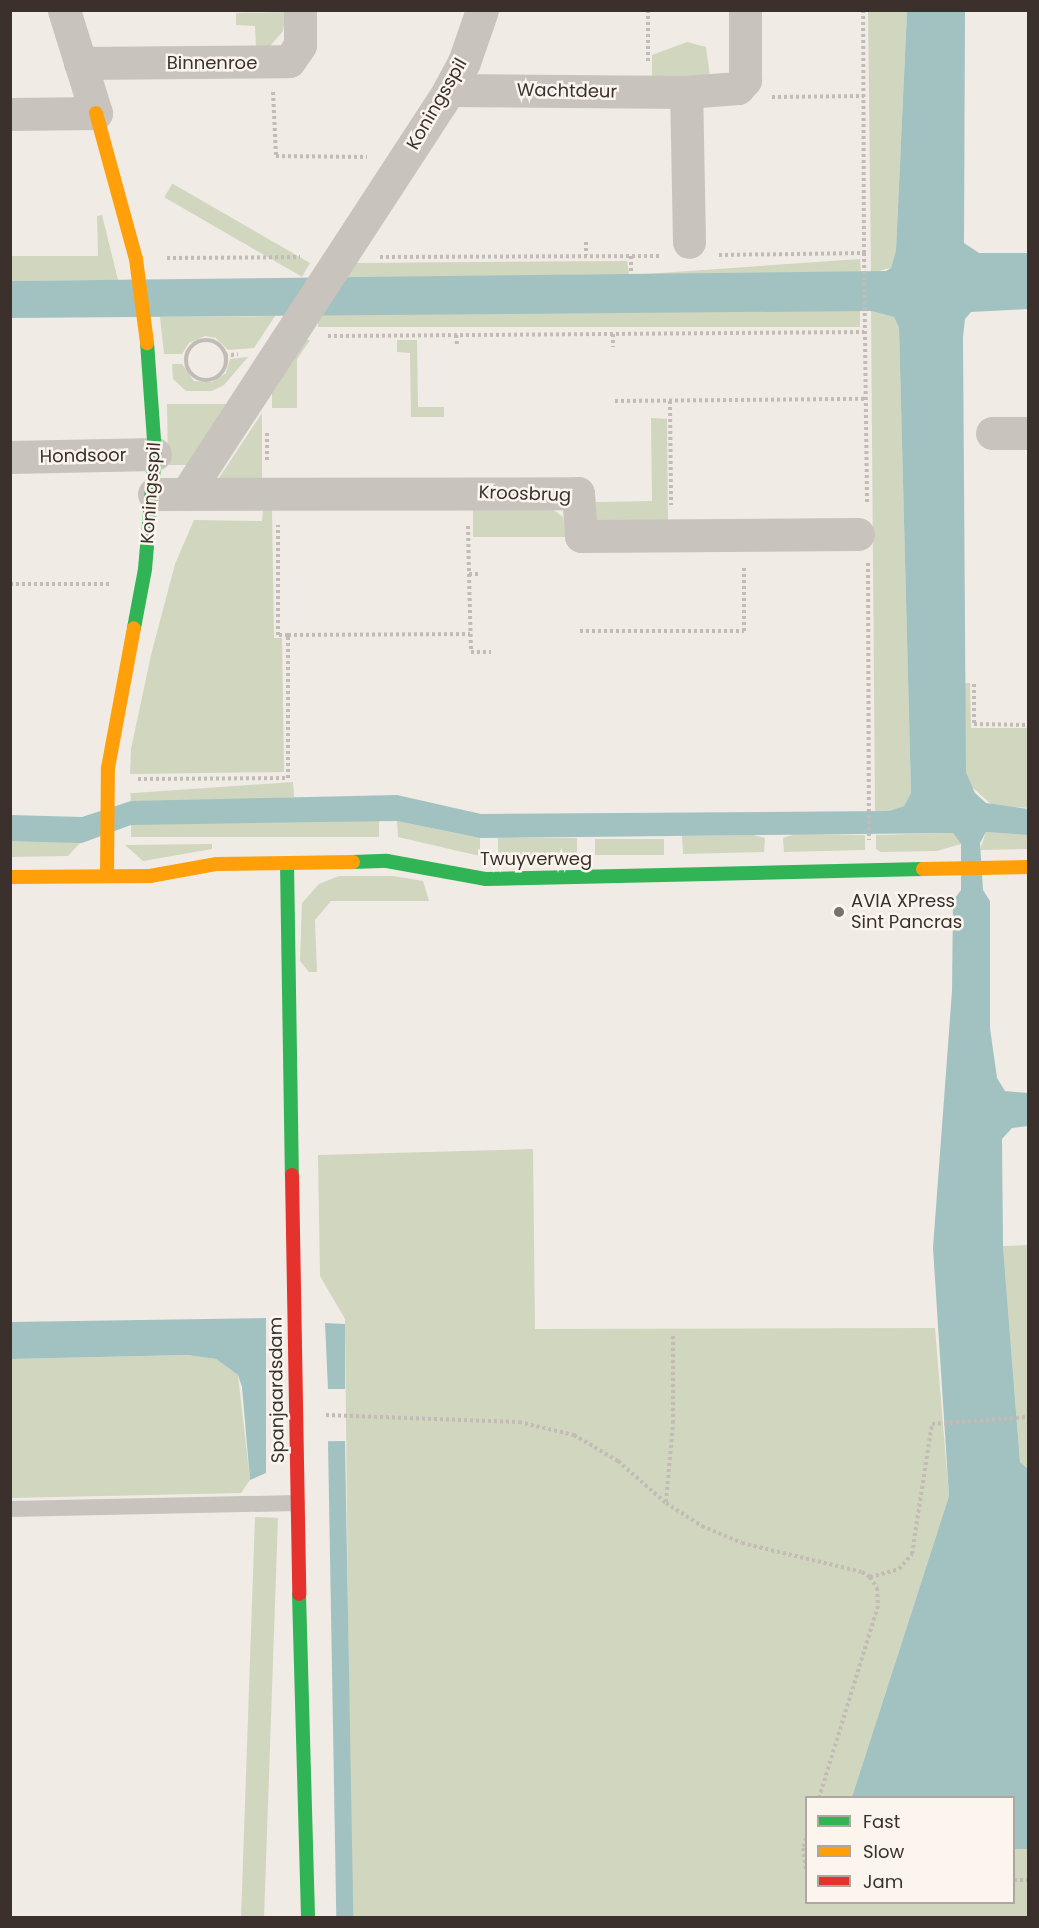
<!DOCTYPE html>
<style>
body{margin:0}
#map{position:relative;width:1039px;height:1928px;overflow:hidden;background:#f0ebe5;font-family:Poppins,sans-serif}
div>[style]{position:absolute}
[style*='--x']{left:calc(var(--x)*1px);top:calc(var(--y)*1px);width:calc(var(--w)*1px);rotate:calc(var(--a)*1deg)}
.green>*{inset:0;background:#d1d6bf;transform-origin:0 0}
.water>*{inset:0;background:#a1c2c1;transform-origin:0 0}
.path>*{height:4px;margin-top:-2px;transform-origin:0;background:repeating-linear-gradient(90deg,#c2bbb6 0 3px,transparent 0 6px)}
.path>.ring{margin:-2px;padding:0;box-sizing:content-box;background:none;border:4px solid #c2bbb6;border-radius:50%}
.lane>*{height:16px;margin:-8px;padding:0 8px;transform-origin:8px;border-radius:8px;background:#c9c3be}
.street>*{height:33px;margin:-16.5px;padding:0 16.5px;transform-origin:16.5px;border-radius:16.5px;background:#c9c3be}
.fast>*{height:14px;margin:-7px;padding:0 7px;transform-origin:7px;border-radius:7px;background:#30b455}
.slow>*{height:14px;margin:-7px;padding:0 7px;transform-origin:7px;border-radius:7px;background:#ff9f0a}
.jam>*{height:14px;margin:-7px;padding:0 7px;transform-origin:7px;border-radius:7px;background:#e5322d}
.dots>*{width:16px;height:16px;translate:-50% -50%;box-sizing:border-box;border:3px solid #fbf5ee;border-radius:50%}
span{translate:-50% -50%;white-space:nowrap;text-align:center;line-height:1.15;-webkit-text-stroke:5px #fbf5ee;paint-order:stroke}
.street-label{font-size:18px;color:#3b302b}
.poi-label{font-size:18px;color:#3b302b}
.left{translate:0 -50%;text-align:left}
.frame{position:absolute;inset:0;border:12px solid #3b302b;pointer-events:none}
.legend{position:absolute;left:805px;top:1796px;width:210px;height:108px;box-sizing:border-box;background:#fbf5ee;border:2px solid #aea6a0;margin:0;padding:8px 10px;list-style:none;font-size:18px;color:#3b302b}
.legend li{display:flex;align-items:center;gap:12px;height:30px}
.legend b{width:30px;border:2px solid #aea6a0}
</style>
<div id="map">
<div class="green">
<div style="clip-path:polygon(868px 11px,907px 11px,896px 250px,891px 268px,871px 273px)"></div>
<div style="clip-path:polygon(286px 12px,283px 31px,270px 46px,256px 47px,255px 26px,236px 25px,236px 13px)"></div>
<div style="clip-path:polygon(687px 42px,706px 47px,710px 76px,652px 76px,652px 55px)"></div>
<div style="clip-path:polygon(102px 215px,118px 280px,11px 281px,10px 256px,98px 256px,97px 216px)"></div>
<div style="left:860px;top:259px;width:14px;height:225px;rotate:86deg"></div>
<div style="clip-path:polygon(627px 261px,629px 274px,343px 278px,353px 263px)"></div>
<div style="left:310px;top:263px;width:16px;height:159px;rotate:120deg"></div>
<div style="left:860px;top:311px;width:16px;height:542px;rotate:90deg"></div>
<div style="clip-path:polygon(871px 311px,894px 317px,899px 328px,911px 793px,904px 806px,889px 811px,875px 811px)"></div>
<div style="clip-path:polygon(275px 316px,254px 348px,228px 350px,216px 338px,205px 336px,189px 343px,182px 354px,164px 354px,160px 317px)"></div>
<div style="clip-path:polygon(301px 340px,310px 340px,297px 359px,297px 408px,272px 408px,272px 384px)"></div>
<div style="clip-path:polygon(397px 340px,417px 340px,418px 407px,444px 407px,444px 417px,411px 417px,410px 353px,397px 352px)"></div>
<div style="clip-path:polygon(248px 357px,224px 385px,212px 391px,186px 391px,173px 379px,172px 364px,182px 364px,194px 381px,212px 382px,226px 373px,230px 359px)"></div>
<div style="clip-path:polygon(167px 404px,231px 404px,190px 465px,168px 465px)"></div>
<div style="clip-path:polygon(262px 413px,262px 481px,217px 481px)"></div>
<div style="clip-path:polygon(651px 418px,667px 419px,668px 527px,595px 520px,591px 504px,596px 502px,652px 501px)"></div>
<div style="clip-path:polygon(473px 507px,551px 508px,563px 517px,566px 537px,473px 537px)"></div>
<div style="clip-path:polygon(263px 509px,272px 509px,274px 638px,282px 638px,284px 772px,130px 774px,131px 749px,151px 655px,175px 564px,194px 520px,262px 521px)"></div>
<div style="clip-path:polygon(964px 683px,970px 683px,971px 728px,1028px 728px,1028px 808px,992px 805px,972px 787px,966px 772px)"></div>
<div style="left:293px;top:782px;width:15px;height:163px;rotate:86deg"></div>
<div style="left:379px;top:821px;width:16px;height:248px;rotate:90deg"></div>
<div style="clip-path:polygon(397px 821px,480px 838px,480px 856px,398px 837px)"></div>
<div style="clip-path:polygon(986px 832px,1028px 835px,1028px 849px,980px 850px)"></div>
<div style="clip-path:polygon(953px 833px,961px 844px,937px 851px,881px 852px,876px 849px,876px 835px)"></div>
<div style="clip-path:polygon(795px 834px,865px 835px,865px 850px,784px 852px,783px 838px)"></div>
<div style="clip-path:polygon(753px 835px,765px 838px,764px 852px,683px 854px,682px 836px)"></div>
<div style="left:498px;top:838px;width:79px;height:19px"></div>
<div style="left:595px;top:839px;width:69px;height:16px"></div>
<div style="clip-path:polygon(10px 841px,65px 841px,81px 842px,68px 856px,11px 857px)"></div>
<div style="clip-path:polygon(212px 844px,212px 849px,143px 861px,125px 845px)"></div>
<div style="clip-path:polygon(339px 876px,393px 876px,423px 881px,429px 901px,331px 901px,315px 920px,317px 972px,309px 972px,300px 961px,302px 903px,319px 884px)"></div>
<div style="clip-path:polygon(533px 1149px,535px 1329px,935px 1328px,949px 1496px,852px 1797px,806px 1798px,806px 1902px,1014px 1902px,1014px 1849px,1028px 1849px,1028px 1917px,351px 1917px,345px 1319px,320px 1276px,318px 1155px)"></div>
<div style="clip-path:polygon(1028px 1245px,1028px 1469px,1020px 1462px,1003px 1246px)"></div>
<div style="clip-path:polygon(187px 1355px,216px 1359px,238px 1375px,250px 1480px,241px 1493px,11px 1498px,10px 1359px)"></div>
<div style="left:255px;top:1517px;width:23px;height:400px;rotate:2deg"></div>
</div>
<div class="water">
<div style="clip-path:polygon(907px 11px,965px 11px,964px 243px,979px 253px,1028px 253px,1028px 309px,971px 312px,965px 319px,963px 337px,966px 772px,975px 793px,986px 803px,1028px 809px,1028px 835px,986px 832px,980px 843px,983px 890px,990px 901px,990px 1028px,997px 1078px,1005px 1091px,1028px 1093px,1028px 1126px,1012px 1128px,1002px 1139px,1003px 1246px,1020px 1462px,1028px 1469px,1028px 1849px,1014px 1849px,1014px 1798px,852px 1797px,949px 1496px,933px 1248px,952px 991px,953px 901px,961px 890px,961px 844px,953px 833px,480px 838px,397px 821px,318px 822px,131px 825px,82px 843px,11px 841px,10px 815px,82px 817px,131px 801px,397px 795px,481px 814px,889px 811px,904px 806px,911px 793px,899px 328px,894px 317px,871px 311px,11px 318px,11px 281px,886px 271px,891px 268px,896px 250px)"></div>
<div style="clip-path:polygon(266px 1318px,266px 1473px,250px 1480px,242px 1387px,238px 1375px,216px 1359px,187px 1355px,11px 1359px,11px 1322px)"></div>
<div style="clip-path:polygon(325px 1323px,345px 1324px,345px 1389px,328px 1389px)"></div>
<div style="left:345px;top:1441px;width:476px;height:17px;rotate:89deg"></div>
</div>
<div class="path">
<div style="--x:648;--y:10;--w:51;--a:90"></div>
<div style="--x:273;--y:92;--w:64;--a:87.3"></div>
<div style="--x:276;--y:156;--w:91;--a:0.6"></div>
<div style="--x:772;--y:97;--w:92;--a:-0.6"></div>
<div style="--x:586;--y:242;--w:13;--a:90"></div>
<div style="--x:864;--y:253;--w:251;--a:89.3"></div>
<div style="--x:719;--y:255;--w:145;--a:-0.8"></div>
<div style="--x:864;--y:253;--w:243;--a:-90.2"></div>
<div style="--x:631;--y:256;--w:17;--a:90"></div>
<div style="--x:380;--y:257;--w:280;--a:-0.2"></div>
<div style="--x:167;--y:258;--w:133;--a:-0.4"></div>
<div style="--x:613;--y:334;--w:13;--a:90"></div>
<div style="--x:456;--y:335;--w:9;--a:84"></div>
<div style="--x:328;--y:336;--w:536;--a:-0.43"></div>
<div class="ring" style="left:186px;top:340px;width:36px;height:36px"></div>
<div style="--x:225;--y:356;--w:13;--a:-9"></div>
<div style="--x:615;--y:401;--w:251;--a:-0.5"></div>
<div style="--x:670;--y:401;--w:104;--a:89.4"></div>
<div style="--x:267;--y:433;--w:28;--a:90"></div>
<div style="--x:468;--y:526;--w:48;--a:88.8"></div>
<div style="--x:469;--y:574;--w:11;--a:0"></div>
<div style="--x:868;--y:563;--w:277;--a:89.8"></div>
<div style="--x:469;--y:574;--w:78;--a:88.5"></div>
<div style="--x:471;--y:652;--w:20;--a:0"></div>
<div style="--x:10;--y:584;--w:101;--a:0"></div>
<div style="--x:580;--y:631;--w:164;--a:0"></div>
<div style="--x:744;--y:631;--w:63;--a:-90"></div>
<div style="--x:288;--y:635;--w:182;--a:-0.3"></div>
<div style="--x:974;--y:684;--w:40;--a:90"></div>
<div style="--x:974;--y:724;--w:54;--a:1.1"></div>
<div style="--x:138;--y:779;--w:150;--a:-0.4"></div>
<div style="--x:288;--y:778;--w:143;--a:-90"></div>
<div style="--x:288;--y:635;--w:10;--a:180"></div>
<div style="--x:278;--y:635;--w:110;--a:-90"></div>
<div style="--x:326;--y:1415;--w:193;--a:2.1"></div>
<div style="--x:519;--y:1422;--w:57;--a:13.3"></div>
<div style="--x:574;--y:1435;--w:51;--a:30.6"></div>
<div style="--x:618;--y:1461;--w:64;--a:41.2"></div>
<div style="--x:666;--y:1503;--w:43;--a:32.6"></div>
<div style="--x:702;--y:1526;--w:43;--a:23"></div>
<div style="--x:742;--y:1543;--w:123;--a:13.6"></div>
<div style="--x:862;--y:1572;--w:9;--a:32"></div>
<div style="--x:870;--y:1577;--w:13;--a:58"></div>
<div style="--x:877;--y:1588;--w:18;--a:87"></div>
<div style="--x:878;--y:1606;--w:201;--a:107.1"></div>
<div style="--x:666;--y:1502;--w:79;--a:-84.9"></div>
<div style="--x:673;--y:1423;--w:87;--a:-90"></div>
<div style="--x:870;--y:1577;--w:30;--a:-15"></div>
<div style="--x:899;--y:1569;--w:20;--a:-49"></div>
<div style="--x:912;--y:1554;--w:132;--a:-81.3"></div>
<div style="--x:932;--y:1424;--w:96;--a:-4.2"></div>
<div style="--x:806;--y:1838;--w:10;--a:107"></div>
<div style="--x:803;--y:1848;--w:22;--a:82"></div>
<div style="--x:1014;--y:1880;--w:14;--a:0"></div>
</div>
<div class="lane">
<div style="--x:10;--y:1509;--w:287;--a:-1.2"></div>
</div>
<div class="street">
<div style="--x:80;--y:63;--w:209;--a:-0.5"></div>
<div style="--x:289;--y:61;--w:19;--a:-55"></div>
<div style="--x:300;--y:45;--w:35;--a:-90"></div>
<div style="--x:449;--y:90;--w:237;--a:0.5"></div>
<div style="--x:10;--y:114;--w:86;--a:-0.7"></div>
<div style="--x:96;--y:113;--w:108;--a:-107.3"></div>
<div style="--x:689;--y:242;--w:150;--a:-91.1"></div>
<div style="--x:686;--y:92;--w:52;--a:-4.4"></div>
<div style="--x:738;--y:88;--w:11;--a:-49"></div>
<div style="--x:745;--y:80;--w:70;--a:-90"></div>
<div style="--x:992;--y:433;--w:36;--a:0"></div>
<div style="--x:10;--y:457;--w:145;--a:-1.2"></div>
<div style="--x:154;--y:494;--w:424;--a:-0.1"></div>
<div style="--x:578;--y:493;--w:43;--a:86"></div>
<div style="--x:581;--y:536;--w:277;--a:-0.4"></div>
<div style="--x:186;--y:494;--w:482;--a:-56.9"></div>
<div style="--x:449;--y:90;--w:32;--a:-62"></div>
<div style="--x:464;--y:62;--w:55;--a:-70.9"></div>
</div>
<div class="fast">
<div style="--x:134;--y:628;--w:60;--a:-79.4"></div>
<div style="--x:145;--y:569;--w:115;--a:-85"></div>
<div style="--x:155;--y:454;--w:111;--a:-94.1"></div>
<div style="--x:353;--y:862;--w:34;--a:-2"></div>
<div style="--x:387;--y:861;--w:101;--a:10.3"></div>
<div style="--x:486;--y:879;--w:437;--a:-1.3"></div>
<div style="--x:287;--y:863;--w:312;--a:89.1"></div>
<div style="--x:299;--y:1594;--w:324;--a:88.4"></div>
</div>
<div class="slow">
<div style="--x:96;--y:113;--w:151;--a:74.7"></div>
<div style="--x:136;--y:259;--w:85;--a:82.5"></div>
<div style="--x:923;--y:869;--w:105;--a:-1.1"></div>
<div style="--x:107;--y:876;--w:108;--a:-89.5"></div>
<div style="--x:108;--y:768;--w:142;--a:-79.5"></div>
<div style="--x:10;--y:877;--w:140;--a:-0.4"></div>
<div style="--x:150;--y:876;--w:68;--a:-10.2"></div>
<div style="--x:217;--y:864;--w:136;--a:-0.8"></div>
</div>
<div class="jam">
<div style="--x:292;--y:1175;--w:419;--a:89"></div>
</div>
<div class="dots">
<div style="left:839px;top:912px;background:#7a716c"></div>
</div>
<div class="street-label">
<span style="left:212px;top:63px">Binnenroe</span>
<span style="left:567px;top:91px;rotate:1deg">Wachtdeur</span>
<span style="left:437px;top:104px;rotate:-60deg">Koningsspil</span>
<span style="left:83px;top:456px;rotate:-1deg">Hondsoor</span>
<span style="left:151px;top:493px;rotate:-86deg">Koningsspil</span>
<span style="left:525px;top:494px;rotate:2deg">Kroosbrug</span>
<span style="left:536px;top:859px">Twuyverweg</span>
<span style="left:277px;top:1390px;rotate:-91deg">Spanjaardsdam</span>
</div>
<div class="poi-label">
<span class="left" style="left:851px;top:912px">AVIA XPress<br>Sint Pancras</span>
</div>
<div class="frame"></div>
<ul class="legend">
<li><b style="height:8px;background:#30b455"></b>Fast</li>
<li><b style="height:8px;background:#ff9f0a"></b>Slow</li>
<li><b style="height:8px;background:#e5322d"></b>Jam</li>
</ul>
</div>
